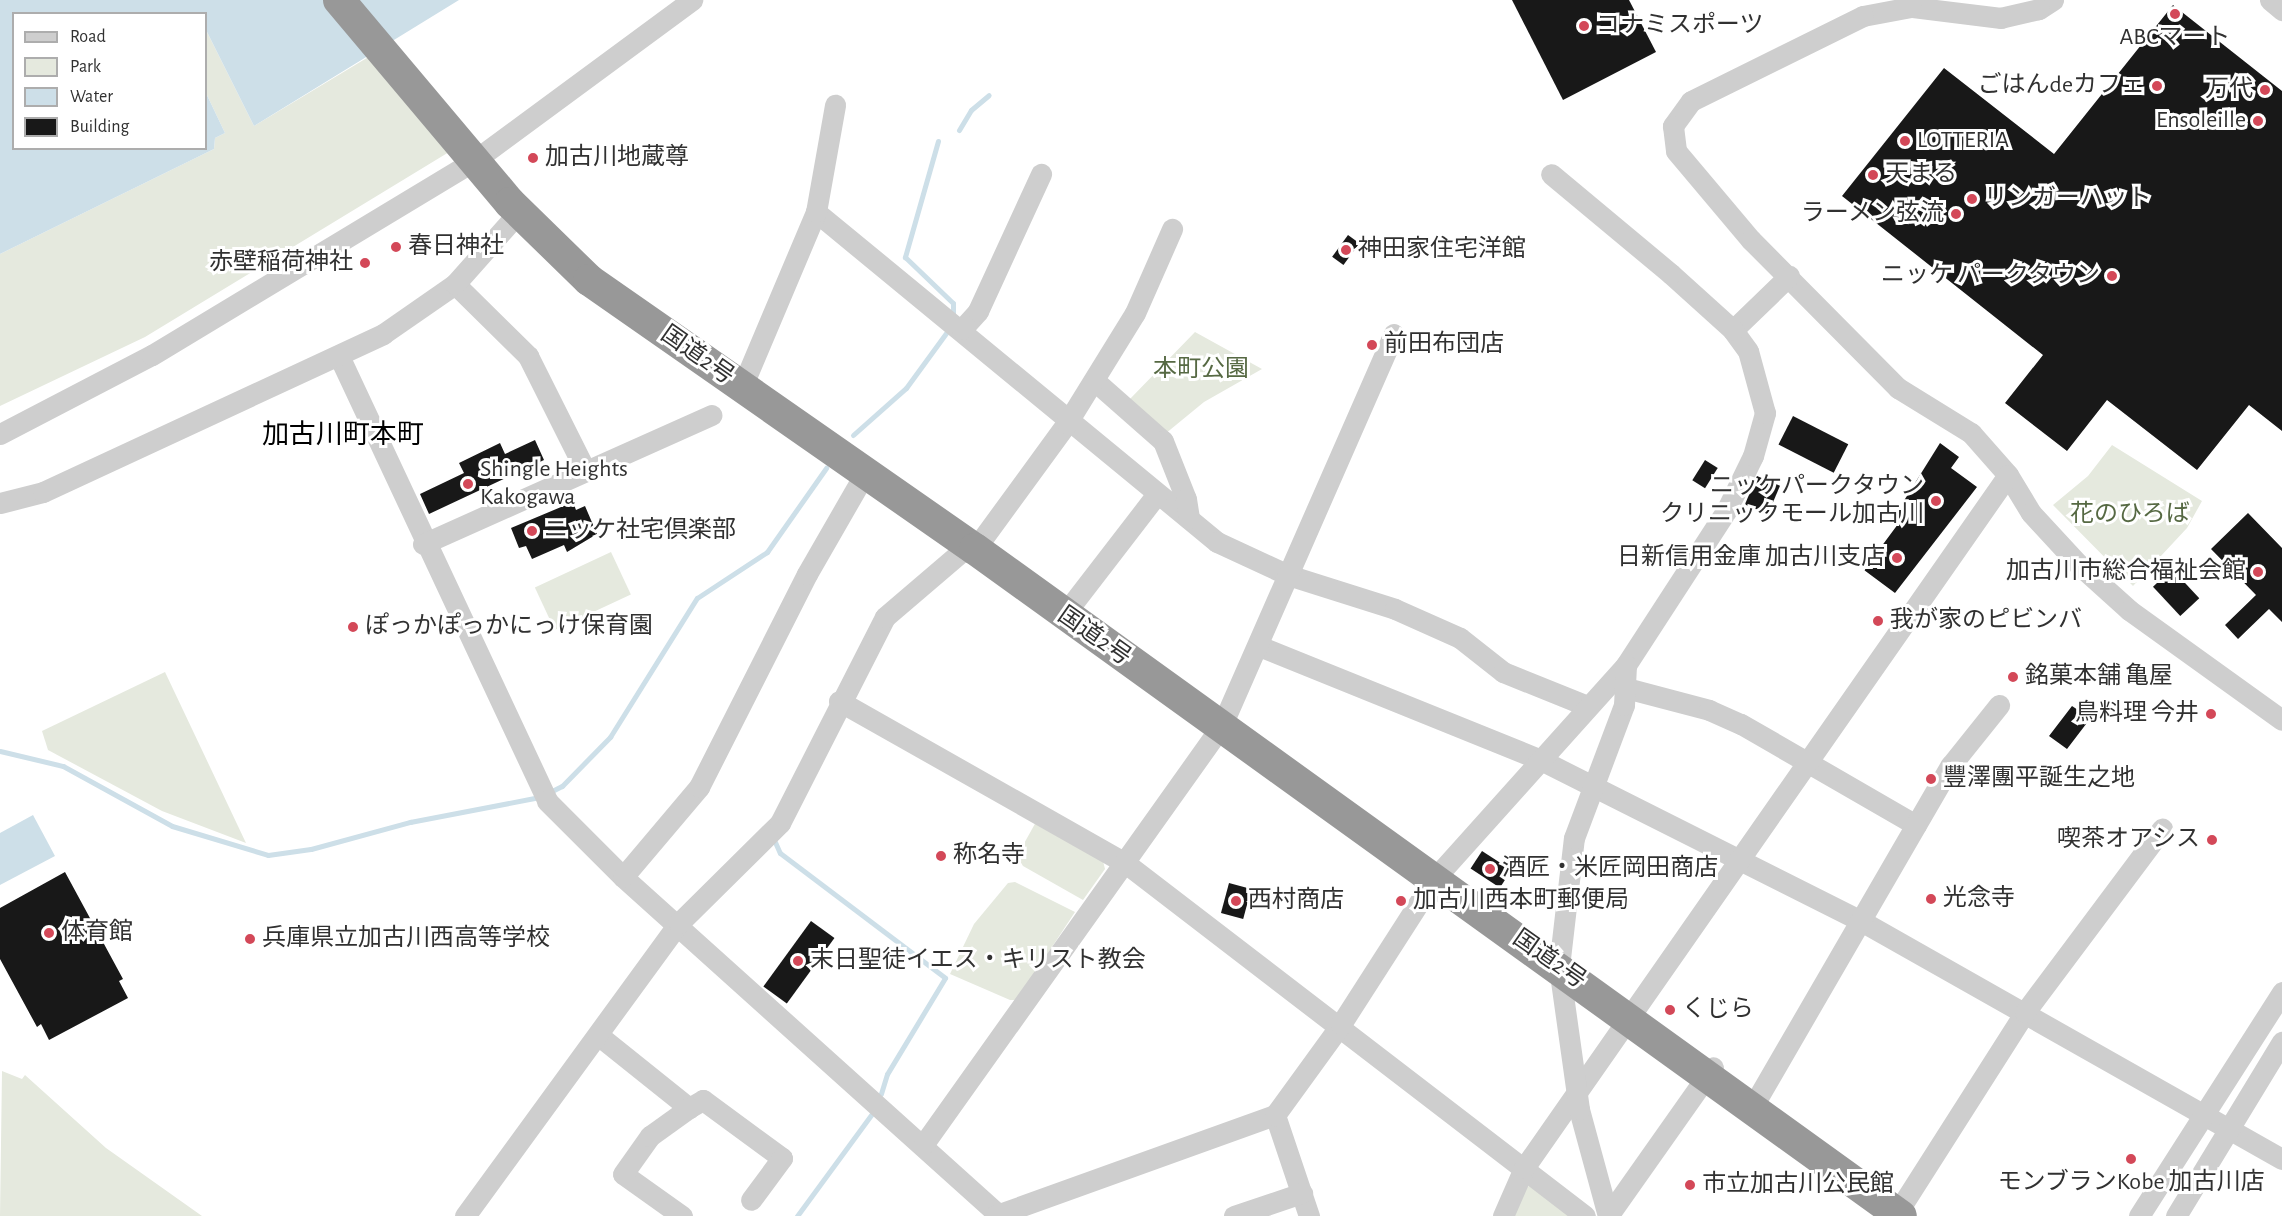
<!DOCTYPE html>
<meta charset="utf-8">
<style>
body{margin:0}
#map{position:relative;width:2282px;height:1216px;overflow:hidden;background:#fff;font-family:"Alegreya Sans","Noto Sans JP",sans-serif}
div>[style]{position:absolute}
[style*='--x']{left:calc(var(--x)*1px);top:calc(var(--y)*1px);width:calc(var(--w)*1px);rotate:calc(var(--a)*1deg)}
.green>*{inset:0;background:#e5e9de;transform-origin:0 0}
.water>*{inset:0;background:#cddfe8}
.stream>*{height:5px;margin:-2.5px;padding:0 2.5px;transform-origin:2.5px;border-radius:2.5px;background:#cddfe8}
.building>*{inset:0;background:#181818;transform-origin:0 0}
.minor>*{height:21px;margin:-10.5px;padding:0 10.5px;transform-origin:10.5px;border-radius:10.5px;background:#cecece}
.highway>*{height:32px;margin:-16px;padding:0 16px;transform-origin:16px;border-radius:16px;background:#989898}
.dots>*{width:16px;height:16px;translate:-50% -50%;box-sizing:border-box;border:3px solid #fff;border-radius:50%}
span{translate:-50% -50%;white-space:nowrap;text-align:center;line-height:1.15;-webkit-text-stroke:6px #fff;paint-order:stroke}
.poi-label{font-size:24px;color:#313131}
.left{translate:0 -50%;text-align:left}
.right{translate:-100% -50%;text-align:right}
.street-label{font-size:24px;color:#313131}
.park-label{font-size:24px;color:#566943}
.quarter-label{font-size:27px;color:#000}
.legend{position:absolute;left:12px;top:12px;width:195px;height:138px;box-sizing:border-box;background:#fff;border:2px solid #adadad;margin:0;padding:8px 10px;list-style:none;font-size:18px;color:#313131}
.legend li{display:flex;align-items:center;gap:12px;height:30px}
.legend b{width:30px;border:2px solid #adadad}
</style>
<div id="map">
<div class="green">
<div style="clip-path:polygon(206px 30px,254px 126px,375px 53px,454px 149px,145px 337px,0 406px,0 254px,214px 149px,215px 138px,225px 133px,206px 93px)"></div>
<div style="clip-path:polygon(1195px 332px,1262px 369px,1204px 402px,1165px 434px,1129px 400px)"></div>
<div style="clip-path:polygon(2112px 445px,2202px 501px,2187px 528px,2133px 586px,2053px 505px,2088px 476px)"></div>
<div style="left:611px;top:552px;width:47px;height:84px;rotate:65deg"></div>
<div style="clip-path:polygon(165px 672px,246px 843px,162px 811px,48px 750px,42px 731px)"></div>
<div style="clip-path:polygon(1036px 822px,1103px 861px,1105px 869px,1083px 900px,1023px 866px,1017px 856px)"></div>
<div style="clip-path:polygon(1015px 882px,1075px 912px,1017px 1000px,1010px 1000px,950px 974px,974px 924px,1008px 883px)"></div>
<div style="clip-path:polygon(2px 1071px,22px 1079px,25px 1075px,106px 1148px,202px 1216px,0 1216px)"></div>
<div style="clip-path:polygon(1533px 1185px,1572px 1216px,1508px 1216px,1519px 1189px)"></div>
</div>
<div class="water">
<div style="clip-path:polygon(0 0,459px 0,254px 126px,206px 30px,206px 14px,14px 14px,14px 148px,206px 148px,206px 93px,225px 133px,215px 138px,214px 149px,0 254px)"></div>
<div style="clip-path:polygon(33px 815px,55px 856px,0 885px,0 833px)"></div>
</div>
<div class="stream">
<div style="--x:959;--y:130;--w:23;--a:-59"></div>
<div style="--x:971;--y:110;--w:23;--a:-40"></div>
<div style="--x:938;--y:141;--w:121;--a:105.9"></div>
<div style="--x:905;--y:257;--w:66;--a:43.8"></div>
<div style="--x:953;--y:303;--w:14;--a:90"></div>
<div style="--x:853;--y:435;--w:71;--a:-41.6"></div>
<div style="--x:906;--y:388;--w:73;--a:-53.9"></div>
<div style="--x:0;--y:751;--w:65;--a:13.4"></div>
<div style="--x:63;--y:766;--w:124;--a:28.8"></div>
<div style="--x:172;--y:826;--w:100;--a:16.8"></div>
<div style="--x:268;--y:855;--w:43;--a:-7.9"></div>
<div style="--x:311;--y:849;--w:103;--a:-15.3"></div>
<div style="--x:410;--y:822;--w:132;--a:-10.9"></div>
<div style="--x:548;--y:793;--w:16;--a:-27"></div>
<div style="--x:562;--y:786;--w:69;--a:-45.6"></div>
<div style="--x:610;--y:737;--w:164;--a:-58"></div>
<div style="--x:697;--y:598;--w:84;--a:-33.3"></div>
<div style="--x:767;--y:552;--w:103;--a:-54.9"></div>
<div style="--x:775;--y:842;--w:12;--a:66"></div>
<div style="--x:780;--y:853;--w:207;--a:37.1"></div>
<div style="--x:945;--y:978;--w:112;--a:121.1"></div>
<div style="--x:887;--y:1074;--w:21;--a:107"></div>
<div style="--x:797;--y:1216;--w:129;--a:-53.8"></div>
</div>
<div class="building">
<div style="clip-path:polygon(1512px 0,1629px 0,1656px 52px,1563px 100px)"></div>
<div style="clip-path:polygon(2173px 5px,2282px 91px,2282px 431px,2249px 405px,2197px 470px,2107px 400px,2067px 451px,2005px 403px,2043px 355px,1842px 196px,1944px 68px,2054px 154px)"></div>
<div style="left:1348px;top:235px;width:14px;height:27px;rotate:36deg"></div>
<div style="left:1793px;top:416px;width:62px;height:32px;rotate:27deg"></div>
<div style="clip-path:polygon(535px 440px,544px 460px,429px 514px,420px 494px,464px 473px,459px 463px,500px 443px,505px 454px)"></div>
<div style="clip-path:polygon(1940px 443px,1959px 457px,1951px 468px,1977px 487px,1895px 593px,1864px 570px,1901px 520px,1895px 515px)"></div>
<div style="left:1705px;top:460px;width:15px;height:24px;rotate:32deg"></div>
<div style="left:1757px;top:476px;width:25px;height:31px;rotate:23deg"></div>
<div style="clip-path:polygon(573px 502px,576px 510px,585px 506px,597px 534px,567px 552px,564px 545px,532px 559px,526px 546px,519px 548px,511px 528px)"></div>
<div style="clip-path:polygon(2248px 513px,2282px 548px,2282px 622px,2269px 609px,2238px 639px,2225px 625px,2256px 595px,2211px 549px)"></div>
<div style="left:2172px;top:569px;width:40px;height:26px;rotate:47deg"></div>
<div style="clip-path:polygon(2084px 702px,2096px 711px,2067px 749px,2049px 736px,2072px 706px,2078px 710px)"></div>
<div style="left:1482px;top:851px;width:35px;height:21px;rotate:33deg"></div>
<div style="clip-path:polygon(65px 872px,123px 979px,119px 981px,128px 998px,49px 1040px,41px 1024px,37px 1027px,0 959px,0 908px)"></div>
<div style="left:1229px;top:883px;width:23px;height:31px;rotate:15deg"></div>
<div style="left:811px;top:921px;width:29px;height:81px;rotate:36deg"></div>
</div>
<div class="minor">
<div style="--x:2053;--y:0;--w:17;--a:147"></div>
<div style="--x:2039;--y:9;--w:39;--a:167"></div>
<div style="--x:2001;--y:18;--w:91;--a:-173"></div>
<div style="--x:1911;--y:7;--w:49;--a:169.4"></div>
<div style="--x:1863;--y:16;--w:192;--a:153.7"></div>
<div style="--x:1691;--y:101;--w:31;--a:126"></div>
<div style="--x:1673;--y:126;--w:25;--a:83"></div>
<div style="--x:1676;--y:151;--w:116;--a:49.9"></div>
<div style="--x:1751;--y:240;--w:209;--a:45.2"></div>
<div style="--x:1898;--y:388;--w:86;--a:31.7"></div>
<div style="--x:1971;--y:433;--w:56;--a:48.6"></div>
<div style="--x:2008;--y:475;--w:44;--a:58.8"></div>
<div style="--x:2031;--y:513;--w:69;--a:47.3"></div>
<div style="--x:2078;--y:564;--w:69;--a:42"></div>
<div style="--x:2129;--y:610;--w:188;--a:35.7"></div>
<div style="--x:2270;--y:0;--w:16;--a:40"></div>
<div style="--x:816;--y:212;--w:519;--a:39.45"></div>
<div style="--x:1217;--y:542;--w:78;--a:24.9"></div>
<div style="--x:1288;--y:575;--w:112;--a:17.6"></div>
<div style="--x:1395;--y:609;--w:71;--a:24"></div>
<div style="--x:1460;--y:638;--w:55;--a:38.3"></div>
<div style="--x:1503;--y:672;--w:91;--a:22"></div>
<div style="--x:455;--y:284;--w:103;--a:44.6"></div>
<div style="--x:528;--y:356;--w:127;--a:63.4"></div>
<div style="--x:962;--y:329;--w:24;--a:-48"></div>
<div style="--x:978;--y:311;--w:151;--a:-65.3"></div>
<div style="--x:1733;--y:330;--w:78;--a:-44"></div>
<div style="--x:339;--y:356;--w:491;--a:64.9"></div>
<div style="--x:547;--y:801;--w:107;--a:45"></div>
<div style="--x:623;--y:877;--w:507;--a:41.96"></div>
<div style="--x:1096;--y:382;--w:89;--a:41.4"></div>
<div style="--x:1163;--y:441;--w:62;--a:68.4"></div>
<div style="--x:1186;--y:499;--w:20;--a:81"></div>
<div style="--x:742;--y:387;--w:190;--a:-67.1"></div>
<div style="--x:816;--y:212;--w:109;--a:-79.9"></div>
<div style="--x:0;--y:434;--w:171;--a:-27.5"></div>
<div style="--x:152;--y:355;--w:377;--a:-31.1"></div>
<div style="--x:475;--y:160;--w:270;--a:-36.4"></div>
<div style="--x:0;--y:503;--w:44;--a:-14.3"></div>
<div style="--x:43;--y:492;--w:375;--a:-24.9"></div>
<div style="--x:383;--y:334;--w:88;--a:-34.8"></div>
<div style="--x:455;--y:284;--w:96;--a:-48.4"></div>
<div style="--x:423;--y:544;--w:316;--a:-24.1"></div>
<div style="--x:1063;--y:616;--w:154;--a:-52.4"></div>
<div style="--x:1259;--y:646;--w:306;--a:22"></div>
<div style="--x:1543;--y:761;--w:358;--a:26.7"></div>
<div style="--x:1863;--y:922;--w:481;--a:29.5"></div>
<div style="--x:1626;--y:688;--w:86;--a:14.8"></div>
<div style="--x:1709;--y:710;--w:35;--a:24"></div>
<div style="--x:1741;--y:724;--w:202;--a:30"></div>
<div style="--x:839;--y:701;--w:327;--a:29.5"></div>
<div style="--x:1124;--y:862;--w:581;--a:37.52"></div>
<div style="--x:623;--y:877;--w:118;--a:-49.8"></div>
<div style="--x:699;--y:787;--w:239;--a:-63.1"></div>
<div style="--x:807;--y:574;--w:116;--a:-60.1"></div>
<div style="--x:598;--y:1035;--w:117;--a:38.7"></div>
<div style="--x:689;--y:1108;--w:16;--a:-30"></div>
<div style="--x:703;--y:1100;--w:98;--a:36.3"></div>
<div style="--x:782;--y:1158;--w:52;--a:126.4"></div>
<div style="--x:1753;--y:1106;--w:394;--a:-59.9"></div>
<div style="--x:1951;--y:765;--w:77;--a:-51.3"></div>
<div style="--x:1275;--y:1115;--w:107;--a:71.4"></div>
<div style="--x:923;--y:1145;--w:516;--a:-54.55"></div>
<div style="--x:1222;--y:725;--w:427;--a:-66.3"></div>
<div style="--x:1897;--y:1213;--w:238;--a:-57.5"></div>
<div style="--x:2025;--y:1012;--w:229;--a:-53.2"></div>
<div style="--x:465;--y:1216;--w:363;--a:-53.9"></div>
<div style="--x:679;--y:923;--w:142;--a:-44.7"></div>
<div style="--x:780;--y:823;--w:231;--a:-63"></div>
<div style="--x:885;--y:617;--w:100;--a:-40.5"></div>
<div style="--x:961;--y:552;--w:14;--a:-12"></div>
<div style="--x:975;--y:549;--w:156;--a:-53.9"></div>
<div style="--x:1067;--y:423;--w:129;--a:-58.3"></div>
<div style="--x:1135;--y:313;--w:92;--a:-66.2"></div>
<div style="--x:682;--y:1216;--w:72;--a:-144.6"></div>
<div style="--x:623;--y:1174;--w:47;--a:-54.6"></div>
<div style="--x:650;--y:1136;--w:48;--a:-35.7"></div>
<div style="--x:994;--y:1216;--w:299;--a:-19.8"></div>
<div style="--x:1275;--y:1115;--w:112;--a:-54"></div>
<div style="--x:1341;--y:1024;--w:172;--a:-57.3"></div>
<div style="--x:1434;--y:879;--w:288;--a:-48.1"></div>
<div style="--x:1626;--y:665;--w:184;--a:-57"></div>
<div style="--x:1726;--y:511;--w:61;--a:-63.9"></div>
<div style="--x:1753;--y:456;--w:45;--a:-74.4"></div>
<div style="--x:1765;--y:413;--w:64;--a:-105.3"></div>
<div style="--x:1748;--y:351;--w:26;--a:-126"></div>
<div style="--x:1733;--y:330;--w:84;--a:-137.9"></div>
<div style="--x:1671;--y:274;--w:156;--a:-140.2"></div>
<div style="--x:1234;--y:1216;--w:72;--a:-18.7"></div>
<div style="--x:1503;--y:1216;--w:52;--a:-66.4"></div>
<div style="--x:1524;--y:1168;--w:845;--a:-55.07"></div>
<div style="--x:1608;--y:1216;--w:111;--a:-105.2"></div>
<div style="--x:1579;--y:1109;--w:143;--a:-98"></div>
<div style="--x:1559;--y:967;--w:130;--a:-83.4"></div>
<div style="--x:1574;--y:838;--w:142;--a:-69.4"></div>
<div style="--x:1624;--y:705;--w:40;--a:-87.1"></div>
<div style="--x:1608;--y:1216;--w:182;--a:-54.8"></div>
<div style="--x:2139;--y:1216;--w:266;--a:-57.4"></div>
<div style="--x:2176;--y:1216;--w:204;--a:-58.7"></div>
</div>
<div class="highway">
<div style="--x:339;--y:0;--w:265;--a:49.9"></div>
<div style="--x:510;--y:203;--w:110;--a:44.3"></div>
<div style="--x:589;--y:280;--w:470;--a:34.9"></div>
<div style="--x:975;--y:549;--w:1141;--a:35.77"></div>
</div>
<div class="dots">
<div style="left:2175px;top:14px;background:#d34858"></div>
<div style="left:1584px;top:26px;background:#d34858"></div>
<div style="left:2157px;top:86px;background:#d34858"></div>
<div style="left:2265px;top:90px;background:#d34858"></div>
<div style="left:2258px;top:121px;background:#d34858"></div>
<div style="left:1905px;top:141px;background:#d34858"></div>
<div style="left:533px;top:158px;background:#d34858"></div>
<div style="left:1873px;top:175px;background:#d34858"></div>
<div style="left:1972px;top:199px;background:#d34858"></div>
<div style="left:1956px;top:214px;background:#d34858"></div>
<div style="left:396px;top:247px;background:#d34858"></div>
<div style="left:1346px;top:250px;background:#d34858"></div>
<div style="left:365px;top:263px;background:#d34858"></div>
<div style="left:2112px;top:276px;background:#d34858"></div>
<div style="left:1372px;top:345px;background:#d34858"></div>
<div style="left:468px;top:484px;background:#d34858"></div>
<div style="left:1936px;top:501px;background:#d34858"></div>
<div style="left:532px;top:531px;background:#d34858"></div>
<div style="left:1897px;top:558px;background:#d34858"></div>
<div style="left:2258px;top:572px;background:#d34858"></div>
<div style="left:1878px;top:621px;background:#d34858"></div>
<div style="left:353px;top:627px;background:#d34858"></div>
<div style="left:2013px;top:677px;background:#d34858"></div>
<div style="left:2211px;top:714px;background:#d34858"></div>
<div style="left:1931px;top:779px;background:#d34858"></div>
<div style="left:2212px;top:840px;background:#d34858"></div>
<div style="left:941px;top:856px;background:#d34858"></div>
<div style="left:1490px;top:869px;background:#d34858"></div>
<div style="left:1931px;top:899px;background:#d34858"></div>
<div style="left:1236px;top:901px;background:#d34858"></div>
<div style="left:1401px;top:901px;background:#d34858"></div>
<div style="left:49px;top:933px;background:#d34858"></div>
<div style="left:250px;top:939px;background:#d34858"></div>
<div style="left:798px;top:961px;background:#d34858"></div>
<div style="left:1670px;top:1010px;background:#d34858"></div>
<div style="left:2131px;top:1159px;background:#d34858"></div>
<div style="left:1690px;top:1185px;background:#d34858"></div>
</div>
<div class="poi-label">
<span class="left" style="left:1596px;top:26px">コナミスポーツ</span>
<span style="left:2175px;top:38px">ABCマート</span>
<span class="right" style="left:2145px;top:86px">ごはんdeカフェ</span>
<span class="right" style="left:2253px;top:90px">万代</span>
<span class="right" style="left:2246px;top:121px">Ensoleille</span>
<span class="left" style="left:1917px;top:141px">LOTTERIA</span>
<span class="left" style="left:545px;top:158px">加古川地蔵尊</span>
<span class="left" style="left:1885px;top:175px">天まる</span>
<span class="left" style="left:1984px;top:199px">リンガーハット</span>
<span class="right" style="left:1944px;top:214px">ラーメン弦流</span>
<span class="left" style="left:408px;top:247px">春日神社</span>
<span class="left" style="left:1358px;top:250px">神田家住宅洋館</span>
<span class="right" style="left:353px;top:263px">赤壁稲荷神社</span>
<span class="right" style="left:2100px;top:276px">ニッケ パークタウン</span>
<span class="left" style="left:1384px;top:345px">前田布団店</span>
<span class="left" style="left:480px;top:484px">Shingle Heights<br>Kakogawa</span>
<span class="right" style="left:1924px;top:501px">ニッケパークタウン<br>クリニックモール加古川</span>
<span class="left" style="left:544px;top:531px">ニッケ社宅倶楽部</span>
<span class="right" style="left:1885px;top:558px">日新信用金庫 加古川支店</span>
<span class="right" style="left:2246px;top:572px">加古川市総合福祉会館</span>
<span class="left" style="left:1890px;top:621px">我が家のピビンバ</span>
<span class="left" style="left:365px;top:627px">ぽっかぽっかにっけ保育園</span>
<span class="left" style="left:2025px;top:677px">銘菓本舗 亀屋</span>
<span class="right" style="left:2199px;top:714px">鳥料理 今井</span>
<span class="left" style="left:1943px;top:779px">豐澤團平誕生之地</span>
<span class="right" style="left:2200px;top:840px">喫茶オアシス</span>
<span class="left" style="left:953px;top:856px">称名寺</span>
<span class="left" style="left:1502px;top:869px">酒匠・米匠岡田商店</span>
<span class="left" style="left:1943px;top:899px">光念寺</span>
<span class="left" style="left:1248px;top:901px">西村商店</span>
<span class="left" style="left:1413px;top:901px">加古川西本町郵便局</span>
<span class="left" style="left:61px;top:933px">体育館</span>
<span class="left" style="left:262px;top:939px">兵庫県立加古川西高等学校</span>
<span class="left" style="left:810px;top:961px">末日聖徒イエス・キリスト教会</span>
<span class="left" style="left:1682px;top:1010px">くじら</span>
<span style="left:2131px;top:1183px">モンブランKobe 加古川店</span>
<span class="left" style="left:1702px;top:1185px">市立加古川公民館</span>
</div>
<div class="street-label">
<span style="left:697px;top:356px;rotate:35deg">国道2号</span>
<span style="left:1094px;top:637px;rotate:35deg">国道2号</span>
<span style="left:1549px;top:960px;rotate:35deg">国道2号</span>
</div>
<div class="park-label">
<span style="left:1201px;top:370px">本町公園</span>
<span style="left:2130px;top:515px">花のひろば</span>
</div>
<div class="quarter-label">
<span style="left:343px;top:435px">加古川町本町</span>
</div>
<ul class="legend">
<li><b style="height:8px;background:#cecece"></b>Road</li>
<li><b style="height:16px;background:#e5e9de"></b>Park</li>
<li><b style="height:16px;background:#cddfe8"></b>Water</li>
<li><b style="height:16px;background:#181818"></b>Building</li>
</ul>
</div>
